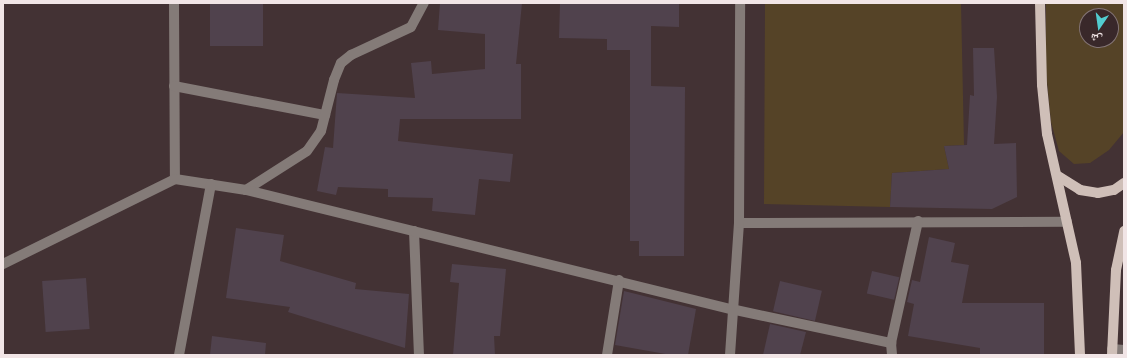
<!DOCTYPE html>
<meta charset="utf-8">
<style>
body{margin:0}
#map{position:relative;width:1127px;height:358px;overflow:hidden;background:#433234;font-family:"DM Sans","Noto Naskh Arabic",sans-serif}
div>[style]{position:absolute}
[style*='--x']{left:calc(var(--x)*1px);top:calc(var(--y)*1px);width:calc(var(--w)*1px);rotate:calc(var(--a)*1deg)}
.green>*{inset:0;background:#554327}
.building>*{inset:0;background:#50424d;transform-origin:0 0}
.minor>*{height:10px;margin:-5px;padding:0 5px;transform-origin:5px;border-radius:5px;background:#847b78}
.major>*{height:10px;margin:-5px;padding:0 5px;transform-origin:5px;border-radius:5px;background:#cfbfb8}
span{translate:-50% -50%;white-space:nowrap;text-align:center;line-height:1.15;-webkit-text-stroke:3px #39282a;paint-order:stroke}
.frame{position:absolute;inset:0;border:4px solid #f1e5e6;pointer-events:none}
.north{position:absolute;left:1079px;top:8px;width:40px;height:40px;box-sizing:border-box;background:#39282a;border:1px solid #837475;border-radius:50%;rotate:193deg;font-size:11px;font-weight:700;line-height:16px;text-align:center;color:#f1e5e6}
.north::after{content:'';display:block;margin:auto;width:14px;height:18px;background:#52cdd0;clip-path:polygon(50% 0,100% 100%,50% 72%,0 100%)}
</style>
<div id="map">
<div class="green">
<div style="clip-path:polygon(765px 3px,961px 3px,964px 145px,944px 146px,949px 169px,892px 173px,890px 207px,764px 204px)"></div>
<div style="clip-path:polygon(evenodd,1046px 3px,1124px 3px,1124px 132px,1109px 150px,1090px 163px,1074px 164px,1059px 151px,1051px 122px,1046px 71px,1046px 3px,1087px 16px,1111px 16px,1111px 40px,1087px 40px,1087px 16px)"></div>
</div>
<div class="building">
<div style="left:210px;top:3px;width:53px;height:43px"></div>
<div style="clip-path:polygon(440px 3px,522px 3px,516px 64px,521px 64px,521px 119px,400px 119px,398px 141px,513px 154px,510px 182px,479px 179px,475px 215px,432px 211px,433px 198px,388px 197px,388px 189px,338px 187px,336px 195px,317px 191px,325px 147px,333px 148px,337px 93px,415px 98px,411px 63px,431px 61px,432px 74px,485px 69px,485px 34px,438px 30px)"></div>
<div style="clip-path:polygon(560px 3px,679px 3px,679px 27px,651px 26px,651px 86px,685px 87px,684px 256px,639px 256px,639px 241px,630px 241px,630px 50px,607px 50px,607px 39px,559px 38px)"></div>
<div style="clip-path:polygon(973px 48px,994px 48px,997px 97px,994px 144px,1016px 143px,1017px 197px,992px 209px,890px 207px,892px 173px,949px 169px,944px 146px,967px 145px,970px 95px,974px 96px)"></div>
<div style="clip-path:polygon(236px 228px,284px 235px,280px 261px,356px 283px,355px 289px,409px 294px,405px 348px,288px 312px,290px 307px,226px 298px)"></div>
<div style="clip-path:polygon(929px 237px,955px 243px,951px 262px,969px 265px,962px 303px,1044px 303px,1044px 355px,980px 355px,980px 348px,908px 336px,914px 304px,907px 302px,912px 280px,920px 282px)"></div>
<div style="clip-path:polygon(452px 264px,506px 269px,500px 336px,494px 336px,495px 355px,453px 355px,459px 283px,450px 282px)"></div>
<div style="left:872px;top:271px;width:28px;height:23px;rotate:13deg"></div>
<div style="left:86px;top:278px;width:51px;height:44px;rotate:86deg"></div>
<div style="left:780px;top:281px;width:43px;height:31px;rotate:13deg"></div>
<div style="clip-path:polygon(624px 291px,696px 309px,688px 355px,671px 355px,615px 345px)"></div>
<div style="clip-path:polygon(770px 324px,806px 332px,800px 355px,763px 355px)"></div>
<div style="clip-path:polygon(212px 336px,266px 343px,265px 355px,210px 355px)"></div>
</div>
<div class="minor">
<div style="--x:174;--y:3;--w:176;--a:89.7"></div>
<div style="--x:174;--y:86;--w:154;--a:10.9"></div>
<div style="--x:246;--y:190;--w:72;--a:-32.6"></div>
<div style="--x:307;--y:151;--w:24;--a:-55"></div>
<div style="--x:321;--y:131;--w:53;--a:-75.7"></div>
<div style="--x:334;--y:80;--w:18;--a:-68"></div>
<div style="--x:341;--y:63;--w:13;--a:-39"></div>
<div style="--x:351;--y:55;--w:66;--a:-25"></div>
<div style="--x:411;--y:27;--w:27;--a:-62"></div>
<div style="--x:739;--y:223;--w:328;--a:-0.2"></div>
<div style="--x:414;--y:231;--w:124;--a:87.7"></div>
<div style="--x:3;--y:264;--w:192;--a:-26.3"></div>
<div style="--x:175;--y:179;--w:72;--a:8.8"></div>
<div style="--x:246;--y:190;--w:499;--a:13.8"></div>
<div style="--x:731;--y:309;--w:164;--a:12"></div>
<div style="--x:891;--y:343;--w:125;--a:-77.5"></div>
<div style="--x:891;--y:343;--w:12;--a:85"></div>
<div style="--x:1112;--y:349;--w:12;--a:5"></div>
<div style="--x:179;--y:355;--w:174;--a:-79.4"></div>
<div style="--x:607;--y:355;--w:76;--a:-80.9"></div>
<div style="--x:730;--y:355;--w:132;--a:-86.1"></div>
<div style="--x:739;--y:223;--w:220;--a:-89.7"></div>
</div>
<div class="major">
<div style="--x:1040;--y:3;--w:82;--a:88.6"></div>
<div style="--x:1042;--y:85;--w:49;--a:84.2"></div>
<div style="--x:1047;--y:134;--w:132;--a:77.3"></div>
<div style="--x:1076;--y:263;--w:92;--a:87.5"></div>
<div style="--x:1058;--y:176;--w:26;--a:32"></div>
<div style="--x:1080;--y:190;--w:18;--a:9"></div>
<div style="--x:1098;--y:193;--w:16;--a:-11"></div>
<div style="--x:1114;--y:190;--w:12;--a:-35"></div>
<div style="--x:1112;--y:355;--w:85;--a:-87.3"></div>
<div style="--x:1116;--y:270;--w:40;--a:-78"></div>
</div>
<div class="frame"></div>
<div class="north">ش</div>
</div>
